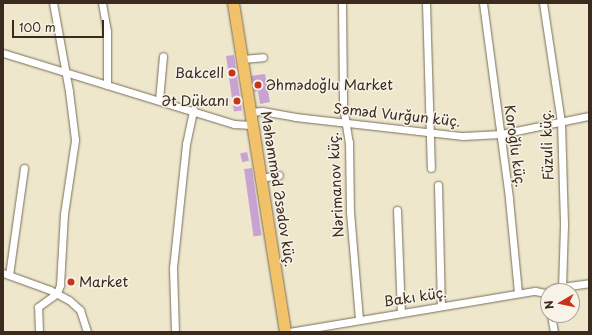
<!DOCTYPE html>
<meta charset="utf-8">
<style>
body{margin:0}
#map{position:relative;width:592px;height:335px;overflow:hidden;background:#eee7cb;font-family:"Playpen Sans",sans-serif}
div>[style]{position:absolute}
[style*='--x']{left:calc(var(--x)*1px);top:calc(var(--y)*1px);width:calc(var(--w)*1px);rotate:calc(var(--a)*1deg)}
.building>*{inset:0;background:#c9a2d4;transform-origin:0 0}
.roads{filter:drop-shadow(0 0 1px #7a6c5b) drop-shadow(0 0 1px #7a6c5b)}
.street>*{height:7px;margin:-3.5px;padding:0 3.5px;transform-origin:3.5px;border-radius:3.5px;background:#fff}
.primary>*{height:11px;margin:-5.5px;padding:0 5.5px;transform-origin:5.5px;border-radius:5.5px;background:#f2c26a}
.dots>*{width:11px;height:11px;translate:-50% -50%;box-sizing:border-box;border:2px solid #f7f3e8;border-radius:50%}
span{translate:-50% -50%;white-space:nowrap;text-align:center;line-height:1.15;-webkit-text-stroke:3px #f7f3e8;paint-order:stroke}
.poi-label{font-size:14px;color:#3b2a1e}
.right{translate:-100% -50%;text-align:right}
.left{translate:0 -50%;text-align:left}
.street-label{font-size:14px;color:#3b2a1e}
.frame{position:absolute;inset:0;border:4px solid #3b2a1e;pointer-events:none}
.north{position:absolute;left:540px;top:283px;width:40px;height:40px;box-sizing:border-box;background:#f7f3e8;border:1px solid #aca397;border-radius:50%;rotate:261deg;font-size:11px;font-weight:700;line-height:16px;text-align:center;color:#3b2a1e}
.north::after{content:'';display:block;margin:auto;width:14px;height:18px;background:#c8321e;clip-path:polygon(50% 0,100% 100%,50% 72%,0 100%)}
.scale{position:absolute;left:12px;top:20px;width:92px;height:18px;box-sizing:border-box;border:2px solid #3b2a1e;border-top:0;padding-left:5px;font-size:12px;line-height:14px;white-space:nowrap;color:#3b2a1e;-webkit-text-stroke:3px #f7f3e8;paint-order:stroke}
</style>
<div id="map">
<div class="building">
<div style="left:234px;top:55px;width:56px;height:8px;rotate:82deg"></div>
<div style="clip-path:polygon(265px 74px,270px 102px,260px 104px,258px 91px,254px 92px,251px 76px)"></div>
<div style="left:247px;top:152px;width:9px;height:7px;rotate:77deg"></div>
<div style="left:252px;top:168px;width:68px;height:8px;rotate:82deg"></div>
</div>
<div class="roads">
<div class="street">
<div style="--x:102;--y:3;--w:28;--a:80"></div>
<div style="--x:107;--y:31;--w:54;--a:90"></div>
<div style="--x:342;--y:3;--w:103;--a:89.4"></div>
<div style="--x:343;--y:106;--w:36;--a:81"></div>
<div style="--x:349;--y:142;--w:70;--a:89.2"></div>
<div style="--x:350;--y:212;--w:107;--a:85.2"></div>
<div style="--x:426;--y:3;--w:165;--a:88.3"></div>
<div style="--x:483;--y:3;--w:198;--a:82.4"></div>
<div style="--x:509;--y:199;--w:94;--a:84.5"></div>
<div style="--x:543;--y:3;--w:120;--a:81.4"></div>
<div style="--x:561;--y:122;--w:103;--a:88.3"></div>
<div style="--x:564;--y:225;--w:62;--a:91.8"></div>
<div style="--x:3;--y:53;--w:242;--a:17.1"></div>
<div style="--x:234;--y:124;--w:18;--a:3"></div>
<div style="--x:242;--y:59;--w:21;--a:-5"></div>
<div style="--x:159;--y:100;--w:44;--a:-84.8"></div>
<div style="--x:250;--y:112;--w:12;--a:-5"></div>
<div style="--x:262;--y:111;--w:34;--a:10"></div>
<div style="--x:295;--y:117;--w:169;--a:6.5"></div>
<div style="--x:463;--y:136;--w:38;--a:-3"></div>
<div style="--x:501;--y:134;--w:90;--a:-11.6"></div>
<div style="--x:260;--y:178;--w:19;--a:-9"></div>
<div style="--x:438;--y:185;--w:121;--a:88.6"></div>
<div style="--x:397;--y:210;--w:102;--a:87.8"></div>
<div style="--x:3;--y:273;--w:50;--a:19.9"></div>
<div style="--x:50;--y:290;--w:21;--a:28"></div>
<div style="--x:69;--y:300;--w:15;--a:42"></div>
<div style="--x:80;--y:310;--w:23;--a:72"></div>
<div style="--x:9;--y:275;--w:108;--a:-82"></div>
<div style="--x:545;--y:293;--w:11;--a:-27"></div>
<div style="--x:555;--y:288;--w:34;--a:-8"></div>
<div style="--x:545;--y:293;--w:10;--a:73"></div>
<div style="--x:551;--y:315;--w:17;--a:80"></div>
<div style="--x:39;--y:332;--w:25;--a:-92"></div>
<div style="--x:38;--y:307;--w:24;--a:-36"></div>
<div style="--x:57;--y:293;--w:9;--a:-69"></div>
<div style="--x:60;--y:285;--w:71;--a:-86.8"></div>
<div style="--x:64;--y:214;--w:75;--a:-81.5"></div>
<div style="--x:75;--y:140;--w:49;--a:-97"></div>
<div style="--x:69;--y:91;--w:89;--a:-100.3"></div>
<div style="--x:175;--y:332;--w:64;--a:-91.8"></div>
<div style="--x:173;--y:268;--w:125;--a:-84"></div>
<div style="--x:186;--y:144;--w:35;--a:-78"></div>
<div style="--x:289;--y:332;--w:249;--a:-9.5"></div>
<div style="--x:535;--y:291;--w:10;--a:11"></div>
</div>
<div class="primary">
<div style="--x:233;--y:3;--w:333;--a:81"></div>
</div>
</div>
<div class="dots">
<div style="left:232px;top:73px;background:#c8321e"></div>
<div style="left:258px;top:85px;background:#c8321e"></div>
<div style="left:237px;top:101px;background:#c8321e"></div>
<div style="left:71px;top:282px;background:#c8321e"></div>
</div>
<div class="poi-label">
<span class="right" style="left:224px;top:73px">Bakcell</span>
<span class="left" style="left:266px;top:85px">Əhmədoğlu Market</span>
<span class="right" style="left:229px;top:101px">Ət Dükanı</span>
<span class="left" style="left:79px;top:282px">Market</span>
</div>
<div class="street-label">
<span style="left:397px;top:115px;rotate:6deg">Səməd Vurğun küç.</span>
<span style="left:547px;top:145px;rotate:-92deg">Füzuli küç.</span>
<span style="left:515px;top:146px;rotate:82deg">Koroğlu küç.</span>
<span style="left:336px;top:185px;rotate:-93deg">Nərimanov küç.</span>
<span style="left:278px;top:189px;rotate:81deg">Məhəmməd Əsədov küç.</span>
<span style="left:415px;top:297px;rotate:-9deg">Bakı küç.</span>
</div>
<div class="frame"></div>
<div class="north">N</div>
<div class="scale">100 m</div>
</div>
